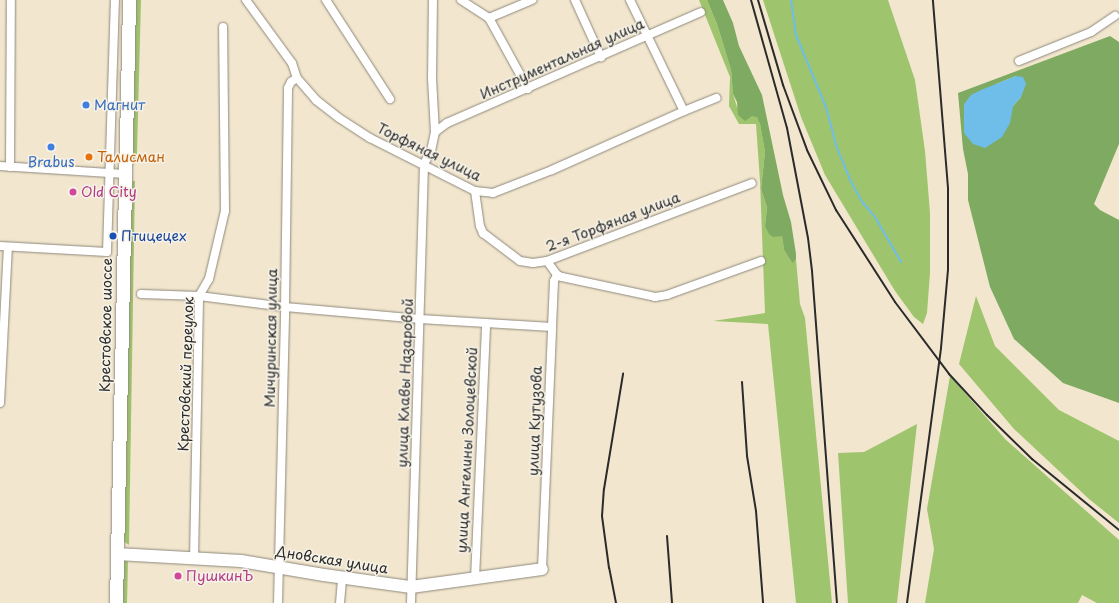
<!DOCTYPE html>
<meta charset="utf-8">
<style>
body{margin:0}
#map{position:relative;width:1119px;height:603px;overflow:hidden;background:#f2e6ce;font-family:"Playpen Sans",sans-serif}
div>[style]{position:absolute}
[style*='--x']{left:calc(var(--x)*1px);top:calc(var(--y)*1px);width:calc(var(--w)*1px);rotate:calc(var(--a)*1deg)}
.green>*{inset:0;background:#9fc46e}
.forest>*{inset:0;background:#7faa61}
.water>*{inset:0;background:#6ebee9}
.stream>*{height:2px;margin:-1px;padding:0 1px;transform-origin:1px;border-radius:1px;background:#6ebee9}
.roads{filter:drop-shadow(0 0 1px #8e887c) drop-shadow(0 0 1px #8e887c)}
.street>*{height:8px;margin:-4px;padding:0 4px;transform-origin:4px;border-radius:4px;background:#fff}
.secondary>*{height:12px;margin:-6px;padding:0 6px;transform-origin:6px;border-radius:6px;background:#fff}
.primary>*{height:13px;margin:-6.5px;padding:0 6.5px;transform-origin:6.5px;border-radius:6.5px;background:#fff}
.rail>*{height:2px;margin:-1px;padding:0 1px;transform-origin:1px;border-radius:1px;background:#2b2b2b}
.dots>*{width:11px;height:11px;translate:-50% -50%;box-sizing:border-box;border:2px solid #f7f3e8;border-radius:50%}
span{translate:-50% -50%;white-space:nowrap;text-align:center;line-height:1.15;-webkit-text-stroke:3px #f7f3e8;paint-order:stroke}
.street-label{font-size:14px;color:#2b2b2b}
.shop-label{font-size:14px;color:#366cbe}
.left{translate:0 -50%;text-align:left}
.food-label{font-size:14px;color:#c56008}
.hotel-label{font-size:14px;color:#b23c85}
.transit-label{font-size:14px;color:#164399}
</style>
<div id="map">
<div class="green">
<div style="clip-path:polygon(135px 0,141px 0,137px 153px,136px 162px,132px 161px)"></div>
<div style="clip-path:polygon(699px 0,707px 0,717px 24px,731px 70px,733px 94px,737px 107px,758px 117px,760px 124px,765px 152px,761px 189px,767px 207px,765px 226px,777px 235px,782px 235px,784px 250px,789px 258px,793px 262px,796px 259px,800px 304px,805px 318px,832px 603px,796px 603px,768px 324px,713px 321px,765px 313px,760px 181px,756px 124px,739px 124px,729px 106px,730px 77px)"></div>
<div style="clip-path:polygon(763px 0,888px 0,915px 80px,925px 151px,930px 213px,930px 273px,927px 313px,923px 324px,914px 317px,895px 291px,825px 175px,801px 117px)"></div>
<div style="clip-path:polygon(131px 181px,135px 181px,129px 545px,123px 541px)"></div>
<div style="clip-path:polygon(976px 296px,995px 346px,1059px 410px,1119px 441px,1119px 523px,1089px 499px,1014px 429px,959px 364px)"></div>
<div style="clip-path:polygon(950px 376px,1006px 440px,1119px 540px,1119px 603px,1097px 603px,1082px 595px,1078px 603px,925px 603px,934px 549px,927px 509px)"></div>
<div style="clip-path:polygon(917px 424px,897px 603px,848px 603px,838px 453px,864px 452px)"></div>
<div style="clip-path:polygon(123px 558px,128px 562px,127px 603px,120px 603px)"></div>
</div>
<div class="forest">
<div style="clip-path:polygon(707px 0,723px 0,733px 23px,739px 46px,762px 95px,783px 195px,791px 222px,796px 254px,796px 259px,793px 263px,789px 258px,784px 250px,782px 236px,773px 237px,769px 234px,765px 226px,767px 207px,761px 189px,765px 152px,760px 124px,757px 117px,752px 116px,745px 121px,738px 115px,737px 102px,733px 94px,731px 70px,717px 24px)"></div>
<div style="clip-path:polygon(evenodd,1110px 36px,1119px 42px,1119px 144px,1094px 204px,1100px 210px,1119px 220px,1119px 403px,1063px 383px,1014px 339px,990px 287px,968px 200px,968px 174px,963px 149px,958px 93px,1110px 36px,1016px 76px,1021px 97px,1013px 106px,996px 84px,1016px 76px)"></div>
</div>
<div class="water">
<div style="clip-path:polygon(1016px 76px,1023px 77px,1026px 84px,1021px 97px,1013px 106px,1010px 123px,1002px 137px,985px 148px,973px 144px,964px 133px,964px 104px,971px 95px,981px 90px)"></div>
</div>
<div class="stream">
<div style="--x:791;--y:0;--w:35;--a:82"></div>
<div style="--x:796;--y:35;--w:78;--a:67.4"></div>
<div style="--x:826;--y:107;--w:39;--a:75"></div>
<div style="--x:836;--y:145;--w:35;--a:68"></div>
<div style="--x:849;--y:178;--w:29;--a:61"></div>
<div style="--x:863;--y:203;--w:18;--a:49"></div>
<div style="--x:875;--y:217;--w:52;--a:60"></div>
</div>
<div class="roads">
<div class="street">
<div style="--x:246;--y:0;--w:78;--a:53.9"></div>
<div style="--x:292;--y:63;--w:16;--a:72"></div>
<div style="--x:297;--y:78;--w:29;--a:49"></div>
<div style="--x:316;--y:100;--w:29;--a:38"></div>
<div style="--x:339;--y:118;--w:37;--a:33"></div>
<div style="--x:370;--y:138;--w:118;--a:26.8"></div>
<div style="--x:475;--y:191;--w:18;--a:6"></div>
<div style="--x:493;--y:193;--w:63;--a:-21.3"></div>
<div style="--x:552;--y:170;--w:145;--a:-24.1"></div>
<div style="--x:684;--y:111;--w:35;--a:-22"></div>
<div style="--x:326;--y:0;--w:118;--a:57.1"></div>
<div style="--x:461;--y:0;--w:33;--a:33"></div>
<div style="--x:489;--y:18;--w:47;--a:-22.7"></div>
<div style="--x:575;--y:0;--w:63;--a:65.5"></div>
<div style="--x:630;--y:0;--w:123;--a:64.1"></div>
<div style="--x:489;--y:18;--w:81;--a:61.2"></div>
<div style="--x:1019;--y:61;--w:78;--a:-21.9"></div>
<div style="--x:1091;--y:32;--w:29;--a:-34"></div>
<div style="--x:435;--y:132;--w:15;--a:-37"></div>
<div style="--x:447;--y:123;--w:277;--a:-23.6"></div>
<div style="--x:0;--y:166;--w:125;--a:3.7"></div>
<div style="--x:10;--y:167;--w:167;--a:-89.7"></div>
<div style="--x:475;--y:191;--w:35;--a:82"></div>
<div style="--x:480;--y:226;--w:8;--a:67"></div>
<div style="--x:483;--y:233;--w:46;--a:37.1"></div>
<div style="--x:520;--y:261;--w:13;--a:9"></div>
<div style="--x:533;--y:263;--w:14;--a:-8"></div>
<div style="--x:547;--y:261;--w:219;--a:-20.8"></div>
<div style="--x:0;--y:246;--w:107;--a:3.2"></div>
<div style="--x:107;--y:252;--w:252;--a:-88.2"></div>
<div style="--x:547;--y:261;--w:17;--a:54"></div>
<div style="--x:557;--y:275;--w:5;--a:22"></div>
<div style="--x:562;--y:277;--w:95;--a:12.1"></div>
<div style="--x:655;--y:297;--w:12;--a:-9"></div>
<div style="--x:667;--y:295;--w:100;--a:-19.9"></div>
<div style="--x:141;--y:294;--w:58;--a:2"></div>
<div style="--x:199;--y:296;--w:87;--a:7.3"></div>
<div style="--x:285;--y:307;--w:136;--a:5.1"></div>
<div style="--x:420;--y:319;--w:132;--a:3.5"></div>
<div style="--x:0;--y:403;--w:156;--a:-87.1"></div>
<div style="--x:194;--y:559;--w:263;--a:-88.9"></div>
<div style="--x:199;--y:296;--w:20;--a:-60"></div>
<div style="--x:209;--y:279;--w:70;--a:-76.8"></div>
<div style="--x:225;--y:211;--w:184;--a:-90.6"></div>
<div style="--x:542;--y:569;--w:242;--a:-87.6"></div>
<div style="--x:552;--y:327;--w:46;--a:-87.5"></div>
<div style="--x:554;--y:281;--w:7;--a:-63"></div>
<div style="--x:475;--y:579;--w:256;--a:-87.5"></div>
<div style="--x:278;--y:603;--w:296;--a:-88.6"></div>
<div style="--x:285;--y:307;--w:219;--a:-89.2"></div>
<div style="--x:288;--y:88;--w:7;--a:-63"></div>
<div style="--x:291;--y:82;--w:7;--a:-34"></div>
<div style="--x:340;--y:603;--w:25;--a:-85"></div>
<div style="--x:411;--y:603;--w:439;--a:-88.3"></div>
<div style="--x:424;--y:164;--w:15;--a:-62"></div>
<div style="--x:431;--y:151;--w:19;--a:-78"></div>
<div style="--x:435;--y:132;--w:53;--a:-93.2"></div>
<div style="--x:432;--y:79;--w:79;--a:-89.3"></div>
</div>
<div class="secondary">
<div style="--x:117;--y:554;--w:124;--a:3.2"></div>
<div style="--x:241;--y:561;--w:84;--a:9.6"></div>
<div style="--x:324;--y:575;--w:88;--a:7.9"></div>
<div style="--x:411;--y:587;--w:132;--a:-7.8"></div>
</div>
<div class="primary">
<div style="--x:116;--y:603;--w:603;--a:-88.76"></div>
</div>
</div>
<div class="rail">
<div style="--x:751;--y:0;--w:133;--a:74.3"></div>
<div style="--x:787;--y:128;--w:112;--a:79.2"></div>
<div style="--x:808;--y:238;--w:33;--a:83"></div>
<div style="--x:812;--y:271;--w:333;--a:85.7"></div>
<div style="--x:758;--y:0;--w:89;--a:73.6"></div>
<div style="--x:783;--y:85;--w:69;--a:69.7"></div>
<div style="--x:807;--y:150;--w:67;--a:64.2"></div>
<div style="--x:836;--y:210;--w:109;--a:57.3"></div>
<div style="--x:895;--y:302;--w:90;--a:53.1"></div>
<div style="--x:949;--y:374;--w:56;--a:47.2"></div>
<div style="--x:987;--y:415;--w:63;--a:44.4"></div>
<div style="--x:1032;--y:459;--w:112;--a:39.2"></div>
<div style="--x:742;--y:382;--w:74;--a:86.1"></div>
<div style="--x:747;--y:456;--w:56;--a:80.7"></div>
<div style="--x:756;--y:511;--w:92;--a:85.6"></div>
<div style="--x:667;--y:536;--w:67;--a:85.7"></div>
<div style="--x:616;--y:603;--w:36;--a:-101"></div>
<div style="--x:609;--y:568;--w:52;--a:-97.7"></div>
<div style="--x:602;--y:516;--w:27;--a:-86"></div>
<div style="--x:604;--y:489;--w:117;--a:-80.6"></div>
<div style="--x:907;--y:603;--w:257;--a:-82.4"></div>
<div style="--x:941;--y:348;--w:78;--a:-84.9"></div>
<div style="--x:948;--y:270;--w:82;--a:-90"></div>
<div style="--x:948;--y:188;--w:189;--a:-94.6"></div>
</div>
<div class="dots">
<div style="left:86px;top:105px;background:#3f7fe0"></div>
<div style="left:51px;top:147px;background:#3f7fe0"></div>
<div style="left:89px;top:157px;background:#e8710a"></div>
<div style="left:73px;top:192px;background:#d1479c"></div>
<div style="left:113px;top:236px;background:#1a4fb4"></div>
<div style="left:178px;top:576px;background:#d1479c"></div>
</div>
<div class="street-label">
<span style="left:562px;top:59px;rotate:-24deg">Инструментальная улица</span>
<span style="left:429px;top:152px;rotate:26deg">Торфяная улица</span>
<span style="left:613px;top:222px;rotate:-21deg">2-я Торфяная улица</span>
<span style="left:106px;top:325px;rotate:-89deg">Крестовское шоссе</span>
<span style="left:271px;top:338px;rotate:-89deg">Мичуринская улица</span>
<span style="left:186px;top:374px;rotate:-88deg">Крестовский переулок</span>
<span style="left:405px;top:383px;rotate:-88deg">улица Клавы Назаровой</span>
<span style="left:535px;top:421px;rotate:-88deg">улица Кутузова</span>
<span style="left:467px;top:450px;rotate:-87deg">улица Ангелины Золоцевской</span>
<span style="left:332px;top:560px;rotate:9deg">Дновская улица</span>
</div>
<div class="shop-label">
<span class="left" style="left:94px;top:105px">Магнит</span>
<span style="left:51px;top:162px">Brabus</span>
</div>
<div class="food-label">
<span class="left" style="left:97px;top:157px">Талисман</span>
</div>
<div class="hotel-label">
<span class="left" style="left:81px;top:192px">Old City</span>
<span class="left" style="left:186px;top:576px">ПушкинЪ</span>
</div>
<div class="transit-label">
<span class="left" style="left:121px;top:236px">Птицецех</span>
</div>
</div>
